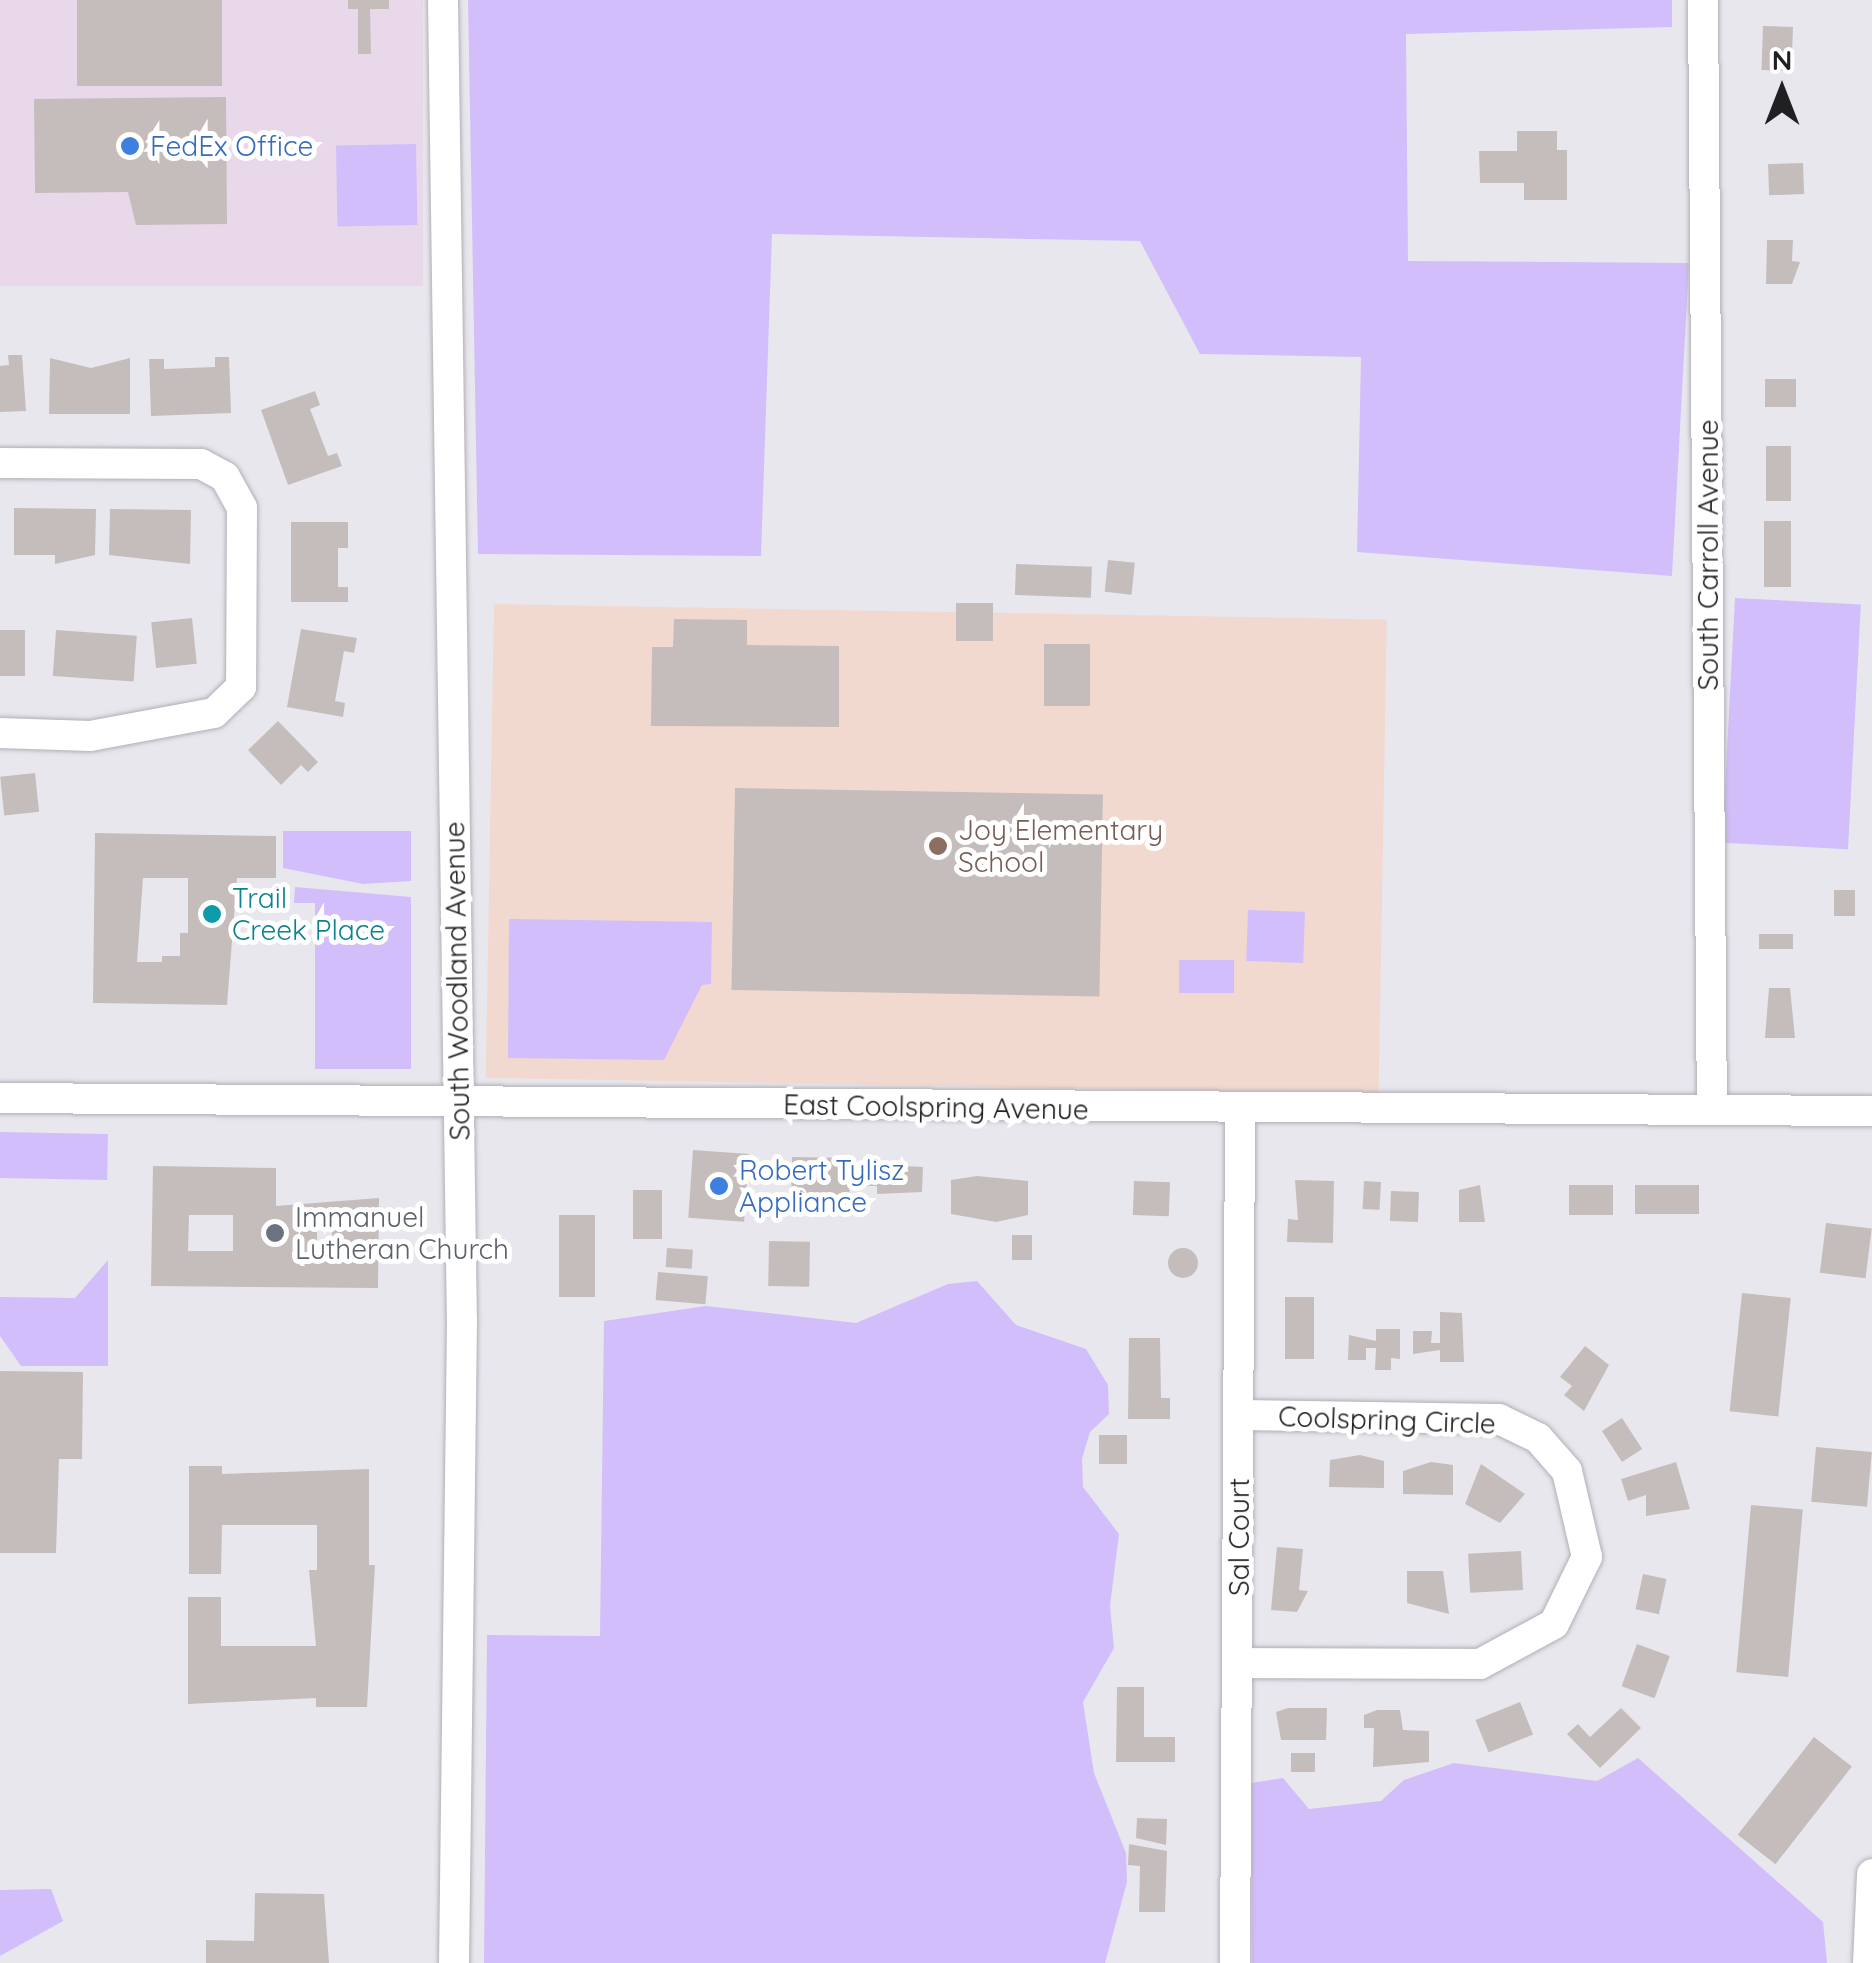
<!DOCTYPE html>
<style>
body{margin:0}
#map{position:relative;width:1872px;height:1963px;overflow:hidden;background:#e9e7ee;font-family:Quicksand,sans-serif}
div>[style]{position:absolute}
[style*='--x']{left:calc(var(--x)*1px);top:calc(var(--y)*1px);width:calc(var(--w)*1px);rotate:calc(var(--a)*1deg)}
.industrial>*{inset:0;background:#e9d8ea;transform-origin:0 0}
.education>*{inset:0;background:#f1d9cf;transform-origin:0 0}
.green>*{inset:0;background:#d2befb;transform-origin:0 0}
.building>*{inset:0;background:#c4bdbb;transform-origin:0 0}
.round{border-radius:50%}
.roads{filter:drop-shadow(0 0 2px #b1afb5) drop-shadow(0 0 2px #b1afb5)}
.minor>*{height:30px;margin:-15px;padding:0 15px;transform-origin:15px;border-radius:15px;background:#fff}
.dots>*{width:28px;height:28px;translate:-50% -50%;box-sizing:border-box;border:5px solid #fff;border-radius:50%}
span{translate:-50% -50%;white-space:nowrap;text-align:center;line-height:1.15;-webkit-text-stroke:10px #fff;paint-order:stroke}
.shop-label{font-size:28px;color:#366cbe}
.left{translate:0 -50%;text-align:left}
.street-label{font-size:28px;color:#202022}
.education-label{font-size:28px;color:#785e54}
.culture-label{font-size:28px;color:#0d838f}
.worship-label{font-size:28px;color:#5b616d}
.north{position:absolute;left:1732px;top:40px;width:100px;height:100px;-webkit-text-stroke:8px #fff;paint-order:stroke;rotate:0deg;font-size:28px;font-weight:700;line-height:40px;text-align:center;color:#202022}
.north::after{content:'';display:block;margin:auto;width:35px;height:45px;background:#202022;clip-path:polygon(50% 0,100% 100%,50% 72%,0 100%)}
</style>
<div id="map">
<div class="industrial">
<div style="left:0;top:0;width:423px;height:286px"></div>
</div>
<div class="education">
<div style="left:494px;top:604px;width:893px;height:474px;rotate:1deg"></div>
</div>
<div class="green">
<div style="clip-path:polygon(468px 0,1672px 0,1672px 27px,1406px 34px,1408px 261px,1689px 263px,1672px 576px,1357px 552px,1361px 357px,1200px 354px,1140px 241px,772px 234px,761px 556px,478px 554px)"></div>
<div style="left:416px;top:144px;width:81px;height:80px;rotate:89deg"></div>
<div style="left:1735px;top:598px;width:126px;height:245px;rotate:3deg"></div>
<div style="clip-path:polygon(283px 831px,411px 831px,411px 881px,363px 884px,283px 868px)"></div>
<div style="clip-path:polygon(295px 887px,411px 897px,411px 1069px,315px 1069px,315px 903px,294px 903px)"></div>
<div style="left:1248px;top:910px;width:57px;height:51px;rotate:2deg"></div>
<div style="clip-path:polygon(509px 919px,712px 922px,711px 984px,702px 985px,664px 1060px,508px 1058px)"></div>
<div style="left:1179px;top:960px;width:55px;height:33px"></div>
<div style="left:0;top:1132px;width:108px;height:46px;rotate:1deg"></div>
<div style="clip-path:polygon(108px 1260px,108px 1366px,21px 1366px,0 1336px,0 1297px,75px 1298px)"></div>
<div style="clip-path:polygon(977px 1281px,1016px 1325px,1086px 1349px,1108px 1385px,1109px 1414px,1090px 1432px,1082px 1459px,1083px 1487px,1119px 1534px,1110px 1606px,1114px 1648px,1083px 1702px,1094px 1773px,1126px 1853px,1127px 1882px,1105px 1963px,484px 1963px,487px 1635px,600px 1636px,604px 1321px,706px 1306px,856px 1323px,948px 1284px)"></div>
<div style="clip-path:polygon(1638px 1758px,1823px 1922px,1827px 1963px,1252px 1963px,1251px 1783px,1283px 1778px,1309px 1809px,1381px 1801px,1404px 1780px,1454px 1763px,1597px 1781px)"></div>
<div style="clip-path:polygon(51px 1889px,63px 1921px,0 1956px,0 1890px)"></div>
</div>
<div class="building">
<div style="left:77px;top:0;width:145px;height:86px"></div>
<div style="clip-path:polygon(348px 0,389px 0,389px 9px,370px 9px,371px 54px,358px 54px,358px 9px,348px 9px)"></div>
<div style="left:1763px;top:26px;width:30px;height:44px;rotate:2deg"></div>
<div style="clip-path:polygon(226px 97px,227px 224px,136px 225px,128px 192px,35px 193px,34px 99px)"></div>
<div style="clip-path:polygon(1517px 131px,1557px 131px,1557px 150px,1567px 150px,1567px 200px,1524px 200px,1524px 183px,1480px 183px,1479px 151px,1517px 151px)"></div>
<div style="left:1803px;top:163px;width:31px;height:35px;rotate:88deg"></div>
<div style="clip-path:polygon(1767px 240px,1793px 240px,1792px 261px,1800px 262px,1792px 284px,1766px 284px)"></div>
<div style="clip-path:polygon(8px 355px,22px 355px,26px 411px,0 412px,0 366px,9px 365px)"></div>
<div style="clip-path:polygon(215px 357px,229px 357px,231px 413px,151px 416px,149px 359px,164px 359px,164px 369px,215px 367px)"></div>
<div style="clip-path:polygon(50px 358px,91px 368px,130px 358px,130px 414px,49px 414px)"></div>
<div style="left:1765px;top:379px;width:31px;height:28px"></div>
<div style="clip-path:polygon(315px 391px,320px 405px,310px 409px,328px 456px,337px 453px,342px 466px,288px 485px,261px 410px)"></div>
<div style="left:1766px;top:446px;width:25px;height:55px"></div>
<div style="clip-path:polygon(14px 508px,96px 509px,95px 555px,55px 564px,55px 555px,14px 555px)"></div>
<div style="clip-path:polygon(110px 509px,191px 510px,190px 564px,109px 555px)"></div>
<div style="left:1764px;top:521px;width:27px;height:66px"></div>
<div style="clip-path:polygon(291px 522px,348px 522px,348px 548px,338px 548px,338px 587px,348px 587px,348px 602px,291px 602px)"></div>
<div style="left:1108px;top:560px;width:27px;height:32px;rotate:6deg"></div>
<div style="left:1016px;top:564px;width:76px;height:31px;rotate:2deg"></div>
<div style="left:956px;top:603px;width:37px;height:38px"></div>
<div style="left:192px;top:618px;width:46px;height:41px;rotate:84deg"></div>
<div style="clip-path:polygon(674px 619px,747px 620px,747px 645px,839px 646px,839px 727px,651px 726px,652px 647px,673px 647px)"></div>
<div style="clip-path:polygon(301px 629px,357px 638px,354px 653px,344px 651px,335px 701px,345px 703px,343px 717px,287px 707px)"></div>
<div style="left:0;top:630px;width:25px;height:46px"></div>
<div style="left:56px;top:630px;width:81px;height:46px;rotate:4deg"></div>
<div style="left:1044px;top:644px;width:46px;height:62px"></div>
<div style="clip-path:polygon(278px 721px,318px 762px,308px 772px,301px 765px,281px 785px,248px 750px)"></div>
<div style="left:35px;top:773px;width:39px;height:35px;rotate:84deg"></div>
<div style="left:735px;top:788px;width:368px;height:202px;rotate:1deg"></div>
<div style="clip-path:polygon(evenodd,95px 833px,276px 836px,276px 878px,237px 878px,227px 1005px,93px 1003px,95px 833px,143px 878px,188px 878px,188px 933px,180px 933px,180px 956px,162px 956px,162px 962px,137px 962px,143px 878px)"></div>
<div style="left:1834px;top:890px;width:21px;height:26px"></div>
<div style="left:1759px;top:934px;width:34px;height:15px"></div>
<div style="clip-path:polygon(1769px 988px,1790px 988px,1795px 1038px,1765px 1038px)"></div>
<div style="left:693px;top:1150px;width:56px;height:68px;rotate:4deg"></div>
<div style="left:792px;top:1157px;width:58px;height:40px;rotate:1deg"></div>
<div style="clip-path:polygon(869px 1164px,923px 1167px,922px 1192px,877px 1194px,877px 1186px,868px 1186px)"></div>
<div style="clip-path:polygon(evenodd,153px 1166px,276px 1168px,276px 1206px,379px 1198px,378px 1288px,151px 1286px,153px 1166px,317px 1214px,332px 1214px,332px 1262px,317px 1252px,317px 1214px,153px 1166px,189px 1215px,233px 1215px,233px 1251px,188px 1251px,189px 1215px)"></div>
<div style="clip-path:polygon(977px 1176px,1028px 1181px,1028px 1215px,996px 1222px,951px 1214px,951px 1180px)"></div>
<div style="clip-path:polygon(1295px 1180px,1334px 1181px,1333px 1243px,1287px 1242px,1288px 1219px,1298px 1220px)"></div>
<div style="left:1134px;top:1181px;width:36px;height:34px;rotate:2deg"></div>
<div style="left:1364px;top:1181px;width:17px;height:28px;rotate:3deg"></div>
<div style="clip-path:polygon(1480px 1185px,1485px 1222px,1459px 1222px,1459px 1190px)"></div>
<div style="left:1569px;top:1185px;width:44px;height:30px"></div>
<div style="left:1635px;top:1185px;width:64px;height:29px"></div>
<div style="left:633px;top:1190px;width:29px;height:49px"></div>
<div style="left:1391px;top:1191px;width:28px;height:30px;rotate:2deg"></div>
<div style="left:559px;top:1215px;width:36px;height:82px"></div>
<div style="left:1826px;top:1223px;width:46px;height:50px;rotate:7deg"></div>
<div style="left:1012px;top:1235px;width:20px;height:25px"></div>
<div style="left:769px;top:1241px;width:41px;height:45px;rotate:1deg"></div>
<div style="left:667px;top:1248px;width:26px;height:19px;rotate:4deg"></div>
<div class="round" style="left:1168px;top:1248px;width:30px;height:30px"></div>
<div style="left:658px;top:1272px;width:50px;height:28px;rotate:5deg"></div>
<div style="left:1742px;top:1293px;width:49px;height:119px;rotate:6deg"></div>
<div style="left:1285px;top:1297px;width:29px;height:62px"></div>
<div style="clip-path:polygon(1440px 1312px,1462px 1313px,1464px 1362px,1440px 1362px,1440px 1350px,1413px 1354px,1413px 1331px,1432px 1331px,1431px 1343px,1440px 1343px)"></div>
<div style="clip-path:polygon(1376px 1329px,1400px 1329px,1400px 1359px,1391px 1358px,1391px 1370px,1375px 1370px,1376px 1348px,1366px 1348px,1366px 1360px,1348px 1360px,1349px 1335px,1376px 1341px)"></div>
<div style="clip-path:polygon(1129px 1338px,1160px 1338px,1161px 1398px,1170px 1398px,1170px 1419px,1128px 1419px)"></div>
<div style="clip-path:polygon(1585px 1346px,1609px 1365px,1584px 1411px,1564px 1395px,1572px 1386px,1560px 1377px)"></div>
<div style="clip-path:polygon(0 1371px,83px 1372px,82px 1459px,59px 1459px,56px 1553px,0 1553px)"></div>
<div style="left:1622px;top:1418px;width:37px;height:24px;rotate:57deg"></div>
<div style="left:1099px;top:1435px;width:28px;height:29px"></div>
<div style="left:1816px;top:1447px;width:56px;height:55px;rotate:5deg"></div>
<div style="clip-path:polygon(1360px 1455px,1384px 1461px,1384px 1488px,1329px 1487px,1330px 1460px)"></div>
<div style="clip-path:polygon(1431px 1462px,1453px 1465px,1453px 1495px,1403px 1494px,1403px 1471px)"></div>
<div style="clip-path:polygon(1676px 1462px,1690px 1509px,1646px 1516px,1646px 1495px,1628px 1501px,1621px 1479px)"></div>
<div style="clip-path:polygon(1481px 1464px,1525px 1494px,1500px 1523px,1465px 1504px)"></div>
<div style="clip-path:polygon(189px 1466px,222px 1466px,222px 1474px,369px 1469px,369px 1565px,375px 1565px,367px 1707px,316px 1707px,316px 1698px,188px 1704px,188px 1597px,221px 1597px,221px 1646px,316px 1646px,309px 1570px,317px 1570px,317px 1525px,222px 1525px,221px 1574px,189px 1574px)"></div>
<div style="left:1751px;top:1505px;width:52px;height:168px;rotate:5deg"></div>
<div style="clip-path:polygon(1277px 1547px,1303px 1549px,1299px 1590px,1308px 1591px,1297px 1612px,1271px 1610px)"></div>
<div style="left:1521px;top:1551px;width:39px;height:53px;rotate:87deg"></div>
<div style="clip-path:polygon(1407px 1571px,1443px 1571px,1449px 1614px,1407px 1603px)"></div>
<div style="left:1643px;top:1574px;width:24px;height:36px;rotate:12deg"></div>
<div style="left:1637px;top:1644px;width:35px;height:45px;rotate:20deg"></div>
<div style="clip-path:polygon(1117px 1687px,1144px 1687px,1144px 1737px,1175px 1737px,1175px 1762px,1116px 1762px)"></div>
<div style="left:1520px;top:1702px;width:35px;height:48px;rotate:68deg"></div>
<div style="clip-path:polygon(1288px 1708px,1327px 1708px,1326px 1740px,1281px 1740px,1276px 1712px)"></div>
<div style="clip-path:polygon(1621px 1708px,1641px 1728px,1600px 1768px,1567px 1734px,1578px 1724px,1590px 1737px)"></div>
<div style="clip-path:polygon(1377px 1710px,1400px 1710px,1403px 1730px,1429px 1731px,1429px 1762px,1373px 1767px,1374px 1728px,1364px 1728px,1364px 1715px)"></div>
<div style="left:1814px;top:1737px;width:48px;height:124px;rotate:38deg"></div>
<div style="left:1291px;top:1753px;width:24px;height:19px"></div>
<div style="clip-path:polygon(1137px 1818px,1167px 1819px,1166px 1845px,1136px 1838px)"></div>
<div style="clip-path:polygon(1129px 1844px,1167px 1851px,1165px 1912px,1139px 1912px,1140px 1866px,1128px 1865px)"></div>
<div style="clip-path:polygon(255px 1893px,324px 1894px,329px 1963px,206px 1963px,206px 1940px,254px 1941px)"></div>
</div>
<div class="roads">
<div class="minor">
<div style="--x:443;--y:0;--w:1320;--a:89.18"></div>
<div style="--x:462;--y:1320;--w:643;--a:90.71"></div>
<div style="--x:1703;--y:0;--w:1109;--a:89.54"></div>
<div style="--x:0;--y:463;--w:201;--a:0.3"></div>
<div style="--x:201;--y:464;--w:27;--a:28"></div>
<div style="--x:225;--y:477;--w:35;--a:61"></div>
<div style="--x:242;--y:508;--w:179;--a:90.3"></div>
<div style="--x:241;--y:687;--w:37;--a:136"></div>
<div style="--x:214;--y:713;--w:126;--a:169.5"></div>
<div style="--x:90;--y:736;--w:90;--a:-178.1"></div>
<div style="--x:0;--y:1098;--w:1872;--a:0.4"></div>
<div style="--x:1238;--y:1663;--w:242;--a:0.2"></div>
<div style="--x:1480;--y:1664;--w:84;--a:-28.4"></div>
<div style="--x:1554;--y:1624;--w:75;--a:-63.8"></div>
<div style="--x:1587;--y:1557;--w:88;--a:-103.1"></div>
<div style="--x:1567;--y:1471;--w:44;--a:-131.3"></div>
<div style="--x:1538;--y:1438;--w:43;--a:-154"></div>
<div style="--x:1499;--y:1419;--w:260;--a:-179.1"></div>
<div style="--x:1235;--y:1963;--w:852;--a:-89.66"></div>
<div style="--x:1868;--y:1963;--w:89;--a:-87.4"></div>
</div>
</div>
<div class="dots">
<div style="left:130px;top:146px;background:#3f7fe0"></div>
<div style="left:938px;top:846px;background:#8d6e63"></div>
<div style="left:212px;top:914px;background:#0f9aa8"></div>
<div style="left:719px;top:1186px;background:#3f7fe0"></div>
<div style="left:275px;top:1233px;background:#6b7280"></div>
</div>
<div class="shop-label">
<span class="left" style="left:150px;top:146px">FedEx Office</span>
<span class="left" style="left:739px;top:1186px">Robert Tylisz<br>Appliance</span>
</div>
<div class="street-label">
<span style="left:1708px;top:555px;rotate:-90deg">South Carroll Avenue</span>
<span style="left:457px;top:981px;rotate:-91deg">South Woodland Avenue</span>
<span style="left:936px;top:1107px;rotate:1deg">East Coolspring Avenue</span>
<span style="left:1387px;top:1420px;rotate:2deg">Coolspring Circle</span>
<span style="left:1239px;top:1537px;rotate:-90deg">Sal Court</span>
</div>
<div class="education-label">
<span class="left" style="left:958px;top:846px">Joy Elementary<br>School</span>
</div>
<div class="culture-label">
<span class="left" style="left:232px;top:914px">Trail<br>Creek Place</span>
</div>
<div class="worship-label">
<span class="left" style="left:295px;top:1233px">Immanuel<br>Lutheran Church</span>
</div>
<div class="north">N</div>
</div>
